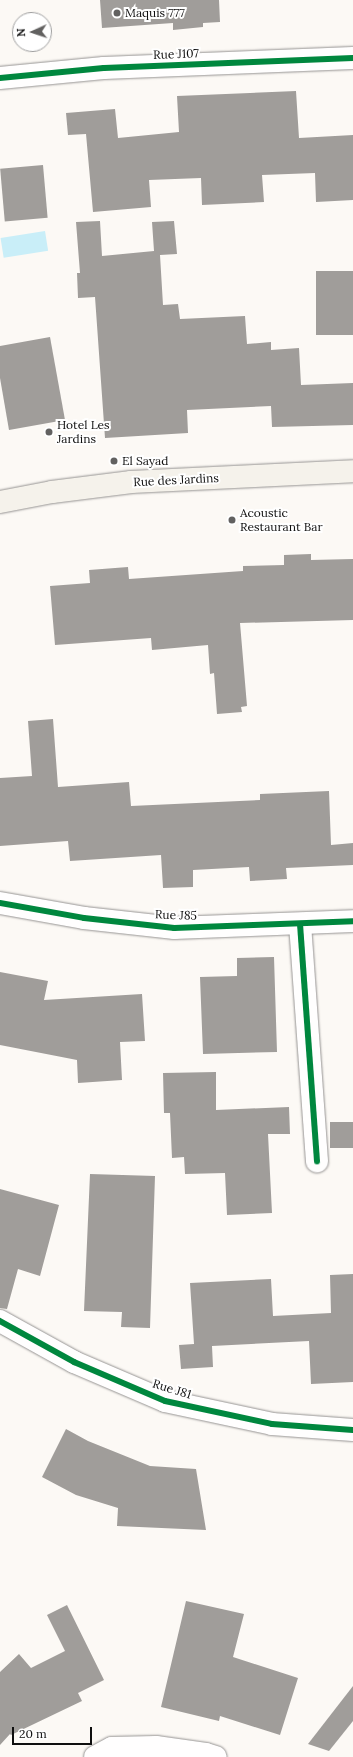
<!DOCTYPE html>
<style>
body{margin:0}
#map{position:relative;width:353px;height:1757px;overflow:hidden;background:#fcf9f5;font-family:Lora,serif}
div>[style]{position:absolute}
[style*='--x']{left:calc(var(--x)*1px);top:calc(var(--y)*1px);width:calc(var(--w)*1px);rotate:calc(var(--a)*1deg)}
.water>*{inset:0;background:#c9eef8;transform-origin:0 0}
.building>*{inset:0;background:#a09d9a;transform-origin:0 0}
.roads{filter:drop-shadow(0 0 1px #969493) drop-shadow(0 0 1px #969493)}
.minor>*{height:22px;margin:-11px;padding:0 11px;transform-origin:11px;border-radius:11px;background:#fffefe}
.secondary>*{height:22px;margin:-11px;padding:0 11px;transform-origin:11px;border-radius:11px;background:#f5f2eb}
.cycleway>*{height:6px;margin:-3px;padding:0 3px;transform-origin:3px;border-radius:3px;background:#00873e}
.dots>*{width:11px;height:11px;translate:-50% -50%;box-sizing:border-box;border:2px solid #fff;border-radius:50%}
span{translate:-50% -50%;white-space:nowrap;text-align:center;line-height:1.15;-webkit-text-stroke:4px #fff;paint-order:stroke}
.poi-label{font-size:12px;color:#0f0f0f}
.left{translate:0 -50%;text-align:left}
.street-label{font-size:12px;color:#0f0f0f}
.north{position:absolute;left:12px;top:12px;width:40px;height:40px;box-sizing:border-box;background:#fff;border:1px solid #9f9f9f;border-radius:50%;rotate:267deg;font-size:11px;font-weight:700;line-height:16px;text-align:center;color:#0f0f0f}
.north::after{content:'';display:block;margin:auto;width:14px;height:18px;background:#626160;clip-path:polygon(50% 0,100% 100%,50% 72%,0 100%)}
.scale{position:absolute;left:12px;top:1727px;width:80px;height:18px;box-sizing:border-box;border:2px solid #0f0f0f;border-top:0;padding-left:5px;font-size:12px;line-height:14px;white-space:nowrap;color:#0f0f0f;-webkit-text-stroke:3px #fff;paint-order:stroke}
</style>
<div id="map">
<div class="water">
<div style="left:45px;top:231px;width:20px;height:45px;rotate:81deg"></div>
</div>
<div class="building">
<div style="clip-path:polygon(100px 0,219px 0,220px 22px,203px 23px,203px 27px,173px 30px,173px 23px,102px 28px)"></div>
<div style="clip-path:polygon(296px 91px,299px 138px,353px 135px,353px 200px,316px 202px,315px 173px,262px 175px,264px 202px,202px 205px,201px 178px,149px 180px,151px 207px,93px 212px,86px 134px,68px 135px,66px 113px,115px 109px,118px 138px,179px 132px,177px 96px)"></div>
<div style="left:43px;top:165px;width:53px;height:43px;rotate:85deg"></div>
<div style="clip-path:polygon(100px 221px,102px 256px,154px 251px,152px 222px,174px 221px,177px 254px,160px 255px,163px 305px,178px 304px,180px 319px,245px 316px,247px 344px,271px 342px,271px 350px,299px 348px,301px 385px,353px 383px,353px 425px,272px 427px,271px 406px,187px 410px,188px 433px,105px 438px,95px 297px,78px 298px,77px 273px,80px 273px,76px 222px)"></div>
<div style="left:353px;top:271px;width:64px;height:37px;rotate:90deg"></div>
<div style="clip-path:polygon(50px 337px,65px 420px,9px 430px,0 378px,0 346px)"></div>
<div style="clip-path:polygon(311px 554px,311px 560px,353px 559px,353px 620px,240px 623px,247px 706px,241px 707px,242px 712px,217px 714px,214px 673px,210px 674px,208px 645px,152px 650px,151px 638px,55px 645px,50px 586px,90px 583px,89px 570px,128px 567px,129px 579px,243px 571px,243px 566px,284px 565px,284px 555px)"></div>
<div style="clip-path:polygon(53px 719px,58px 787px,129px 782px,131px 806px,260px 800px,260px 794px,329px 791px,331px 845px,353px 843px,353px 865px,286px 868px,287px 879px,250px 881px,249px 867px,193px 870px,193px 887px,163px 888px,161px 855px,70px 861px,68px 841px,0 846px,0 778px,32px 776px,28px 721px)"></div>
<div style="clip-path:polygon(274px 957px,277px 1052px,203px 1054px,200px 977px,237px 976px,237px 958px)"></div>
<div style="clip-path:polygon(0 972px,48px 981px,44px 1000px,142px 994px,145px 1041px,120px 1042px,122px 1080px,78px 1083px,77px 1060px,0 1045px)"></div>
<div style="clip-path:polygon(216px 1072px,216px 1110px,289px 1107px,290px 1134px,268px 1134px,272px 1213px,227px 1215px,225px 1173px,185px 1174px,184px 1157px,172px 1158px,170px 1113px,164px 1113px,163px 1073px)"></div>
<div style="left:353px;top:1122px;width:26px;height:23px;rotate:90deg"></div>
<div style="clip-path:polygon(90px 1174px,155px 1176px,150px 1328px,121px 1327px,122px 1312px,84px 1311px)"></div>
<div style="clip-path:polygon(0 1189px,59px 1205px,40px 1276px,18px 1269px,7px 1309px,0 1308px)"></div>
<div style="clip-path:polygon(353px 1274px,353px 1382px,311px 1384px,309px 1341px,212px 1346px,213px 1367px,181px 1369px,179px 1345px,194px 1344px,190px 1283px,271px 1279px,273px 1316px,331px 1313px,330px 1275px)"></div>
<div style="clip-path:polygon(66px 1429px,88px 1441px,150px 1466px,196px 1469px,206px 1530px,117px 1526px,118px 1508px,76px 1495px,42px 1477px)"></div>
<div style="clip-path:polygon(186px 1601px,244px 1614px,233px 1657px,298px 1678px,280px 1735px,220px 1716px,219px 1721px,161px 1707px)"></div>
<div style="clip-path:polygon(67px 1605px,104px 1680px,78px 1693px,82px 1701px,11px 1735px,10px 1734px,0 1745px,0 1672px,19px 1654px,31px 1668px,65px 1651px,47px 1615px)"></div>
<div style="clip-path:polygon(353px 1686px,353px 1721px,329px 1751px,308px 1744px)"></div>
</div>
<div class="roads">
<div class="minor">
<div style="--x:0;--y:78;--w:104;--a:-5.5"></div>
<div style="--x:104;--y:68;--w:249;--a:-2.3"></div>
<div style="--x:0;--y:903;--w:85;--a:10.1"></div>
<div style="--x:84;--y:918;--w:91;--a:6.3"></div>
<div style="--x:174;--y:928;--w:179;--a:-2.2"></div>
<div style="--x:300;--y:924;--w:238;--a:85.9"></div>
<div style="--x:0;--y:1321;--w:85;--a:29"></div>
<div style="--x:74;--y:1362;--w:99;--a:23.2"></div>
<div style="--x:165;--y:1401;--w:109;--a:12.1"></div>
<div style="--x:272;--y:1424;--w:81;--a:4.2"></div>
<div style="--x:95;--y:1757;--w:19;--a:-28"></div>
<div style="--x:112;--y:1748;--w:44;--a:-1.3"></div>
<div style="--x:156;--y:1747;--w:50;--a:8"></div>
<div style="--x:206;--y:1754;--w:10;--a:17"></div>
</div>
<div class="secondary">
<div style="--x:0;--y:502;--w:53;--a:-10.9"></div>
<div style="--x:52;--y:492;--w:80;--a:-7.2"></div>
<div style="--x:131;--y:482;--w:222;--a:-2.8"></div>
</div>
</div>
<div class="cycleway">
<div style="--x:0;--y:78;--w:104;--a:-5.5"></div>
<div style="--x:104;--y:68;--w:249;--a:-2.3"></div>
<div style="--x:0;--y:903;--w:85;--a:10.1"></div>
<div style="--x:84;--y:918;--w:91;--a:6.3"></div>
<div style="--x:174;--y:928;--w:179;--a:-2.2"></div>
<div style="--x:300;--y:924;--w:238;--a:85.9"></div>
<div style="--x:0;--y:1321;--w:85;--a:29"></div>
<div style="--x:74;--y:1362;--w:99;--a:23.2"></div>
<div style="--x:165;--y:1401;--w:109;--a:12.1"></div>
<div style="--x:272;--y:1424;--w:81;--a:4.2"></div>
</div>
<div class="dots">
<div style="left:117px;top:13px;background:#626160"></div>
<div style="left:49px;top:432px;background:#626160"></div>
<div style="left:114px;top:461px;background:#626160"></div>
<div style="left:232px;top:520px;background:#626160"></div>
</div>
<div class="poi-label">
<span class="left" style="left:125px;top:13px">Maquis 777</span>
<span class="left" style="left:57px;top:432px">Hotel Les<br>Jardins</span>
<span class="left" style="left:122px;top:461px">El Sayad</span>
<span class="left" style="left:240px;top:520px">Acoustic<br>Restaurant Bar</span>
</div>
<div class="street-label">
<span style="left:176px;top:54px;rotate:-2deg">Rue J107</span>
<span style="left:176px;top:480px;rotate:-3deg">Rue des Jardins</span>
<span style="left:176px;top:915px;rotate:2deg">Rue J85</span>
<span style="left:172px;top:1389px;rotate:17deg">Rue J81</span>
</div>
<div class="north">N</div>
<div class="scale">20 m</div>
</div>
